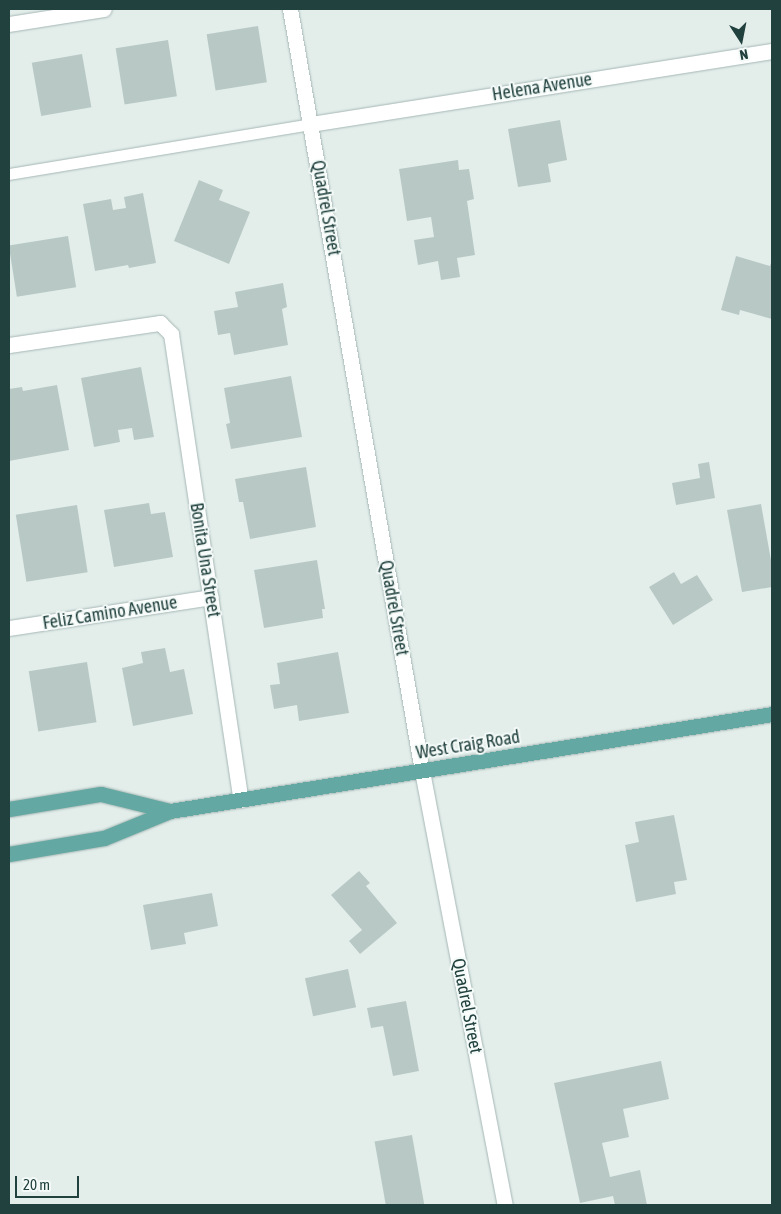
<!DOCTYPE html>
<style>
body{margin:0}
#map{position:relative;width:781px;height:1214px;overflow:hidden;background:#e3eeeb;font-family:"Asap Condensed",sans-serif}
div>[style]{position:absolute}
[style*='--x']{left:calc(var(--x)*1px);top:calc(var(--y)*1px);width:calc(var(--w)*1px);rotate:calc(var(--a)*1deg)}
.building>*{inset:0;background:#b8c9c5;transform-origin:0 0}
.roads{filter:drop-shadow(0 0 1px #a5b7b4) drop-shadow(0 0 1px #a5b7b4)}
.service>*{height:11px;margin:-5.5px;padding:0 5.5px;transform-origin:5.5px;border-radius:5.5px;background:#fff}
.minor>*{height:15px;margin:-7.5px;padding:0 7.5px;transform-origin:7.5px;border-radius:7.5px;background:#fff}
.primary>*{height:15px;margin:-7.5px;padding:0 7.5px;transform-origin:7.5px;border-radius:7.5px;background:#63a8a2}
span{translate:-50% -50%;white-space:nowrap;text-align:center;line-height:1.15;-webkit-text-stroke:4px #f4faf8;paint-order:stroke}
.street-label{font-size:18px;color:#21413e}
.frame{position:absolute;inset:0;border:10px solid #21413e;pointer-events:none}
.north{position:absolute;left:716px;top:15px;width:50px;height:50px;-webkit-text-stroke:4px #f4faf8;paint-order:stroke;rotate:169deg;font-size:14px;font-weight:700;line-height:20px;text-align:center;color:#21413e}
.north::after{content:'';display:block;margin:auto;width:18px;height:22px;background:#21413e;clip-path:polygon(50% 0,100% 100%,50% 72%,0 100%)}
.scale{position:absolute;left:15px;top:1176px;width:64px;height:22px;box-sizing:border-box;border:2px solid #21413e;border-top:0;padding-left:6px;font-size:15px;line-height:18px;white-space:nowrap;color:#21413e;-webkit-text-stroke:4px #f4faf8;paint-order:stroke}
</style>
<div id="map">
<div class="building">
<div style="left:258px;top:26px;width:57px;height:52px;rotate:81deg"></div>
<div style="left:168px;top:40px;width:57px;height:53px;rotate:81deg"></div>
<div style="left:82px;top:54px;width:54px;height:51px;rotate:80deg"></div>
<div style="clip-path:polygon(560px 120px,567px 160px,548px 164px,551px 182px,518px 187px,508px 129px)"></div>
<div style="clip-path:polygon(458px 160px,459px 170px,469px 169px,474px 199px,467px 201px,475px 255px,457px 258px,460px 277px,441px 280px,438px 261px,418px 265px,414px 240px,434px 237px,431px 217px,407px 221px,399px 169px)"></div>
<div style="clip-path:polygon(199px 180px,223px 190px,219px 200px,250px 212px,229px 264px,174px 241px)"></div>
<div style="clip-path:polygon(143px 193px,156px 263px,129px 268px,128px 265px,95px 271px,83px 204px,111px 199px,113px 210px,126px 208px,124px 197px)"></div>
<div style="left:68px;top:236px;width:52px;height:60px;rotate:81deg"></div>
<div style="clip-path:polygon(736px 256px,770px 266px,772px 260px,772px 319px,740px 310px,739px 315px,721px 310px)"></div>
<div style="clip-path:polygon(283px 283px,287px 307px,282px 309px,288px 345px,234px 355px,230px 333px,218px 335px,214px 311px,238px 307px,235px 292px)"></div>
<div style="clip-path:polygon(141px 367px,154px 437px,134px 440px,132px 428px,118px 430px,120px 442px,94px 447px,81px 378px)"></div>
<div style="clip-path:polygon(291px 376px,302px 437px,231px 449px,226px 424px,230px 423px,224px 388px)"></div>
<div style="clip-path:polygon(57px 385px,69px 450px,9px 461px,9px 389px,22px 387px,23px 391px)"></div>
<div style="clip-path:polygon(709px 462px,715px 498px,676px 505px,672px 483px,700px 478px,698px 464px)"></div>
<div style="clip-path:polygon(306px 467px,316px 527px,250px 539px,243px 502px,239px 502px,235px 479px)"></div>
<div style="clip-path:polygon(149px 503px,151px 514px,165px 512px,173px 557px,114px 567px,104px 510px)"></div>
<div style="clip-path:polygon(761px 504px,772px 566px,772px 587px,742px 592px,727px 510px)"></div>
<div style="left:77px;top:505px;width:68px;height:62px;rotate:81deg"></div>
<div style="clip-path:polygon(317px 560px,325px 609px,322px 609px,323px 618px,264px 628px,254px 570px)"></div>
<div style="clip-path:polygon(674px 572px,681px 584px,697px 575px,713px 600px,673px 625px,649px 587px)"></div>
<div style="clip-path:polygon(165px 648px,170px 672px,184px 669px,193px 714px,133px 726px,122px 668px,143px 663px,141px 652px)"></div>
<div style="clip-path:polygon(338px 652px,349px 713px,299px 721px,297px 705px,274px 709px,270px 685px,280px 684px,277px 663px)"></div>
<div style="left:87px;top:662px;width:61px;height:59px;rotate:81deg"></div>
<div style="clip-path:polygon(674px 815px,687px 880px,674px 882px,676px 894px,636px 902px,625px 845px,639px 842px,635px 822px)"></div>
<div style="clip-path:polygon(359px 871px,370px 883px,366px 886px,397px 923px,360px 954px,349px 941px,362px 930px,331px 895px)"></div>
<div style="clip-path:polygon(212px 893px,218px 926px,184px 933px,186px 944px,151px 950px,143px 905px)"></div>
<div style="left:348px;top:969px;width:39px;height:44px;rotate:78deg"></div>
<div style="clip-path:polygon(406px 1001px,419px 1071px,393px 1076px,383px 1026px,371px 1028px,367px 1008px)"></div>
<div style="clip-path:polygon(661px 1061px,669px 1099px,623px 1109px,629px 1137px,602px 1143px,610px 1177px,640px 1170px,647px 1205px,615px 1205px,613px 1196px,580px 1203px,554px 1083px)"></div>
<div style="left:412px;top:1135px;width:71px;height:38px;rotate:80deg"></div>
</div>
<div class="roads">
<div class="service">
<div style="--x:9;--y:174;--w:306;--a:-9.4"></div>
</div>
<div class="minor">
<div style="--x:290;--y:9;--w:773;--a:80.17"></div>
<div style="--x:422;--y:771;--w:442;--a:79.2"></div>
<div style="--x:9;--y:24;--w:96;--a:-9"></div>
<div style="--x:311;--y:124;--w:467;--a:-9"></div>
<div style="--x:9;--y:345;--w:153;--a:-8.3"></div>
<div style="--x:160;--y:323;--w:16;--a:45"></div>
<div style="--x:171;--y:334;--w:471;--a:81.5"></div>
<div style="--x:9;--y:628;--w:204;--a:-8.7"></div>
</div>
<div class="primary">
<div style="--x:9;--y:809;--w:93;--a:-9.3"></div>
<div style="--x:101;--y:794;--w:71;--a:13.8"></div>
<div style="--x:9;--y:854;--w:96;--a:-9.6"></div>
<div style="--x:104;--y:838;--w:71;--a:-22.2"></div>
<div style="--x:170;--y:811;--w:610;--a:-9.15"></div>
</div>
</div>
<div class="street-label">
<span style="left:542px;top:87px;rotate:-9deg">Helena Avenue</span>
<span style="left:326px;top:208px;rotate:80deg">Quadrel Street</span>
<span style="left:205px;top:560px;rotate:81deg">Bonita Una Street</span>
<span style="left:394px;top:608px;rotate:80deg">Quadrel Street</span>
<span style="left:110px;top:613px;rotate:-9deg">Feliz Camino Avenue</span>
<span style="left:468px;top:745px;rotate:-9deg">West Craig Road</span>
<span style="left:467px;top:1006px;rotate:79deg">Quadrel Street</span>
</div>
<div class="frame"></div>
<div class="north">N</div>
<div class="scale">20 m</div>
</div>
